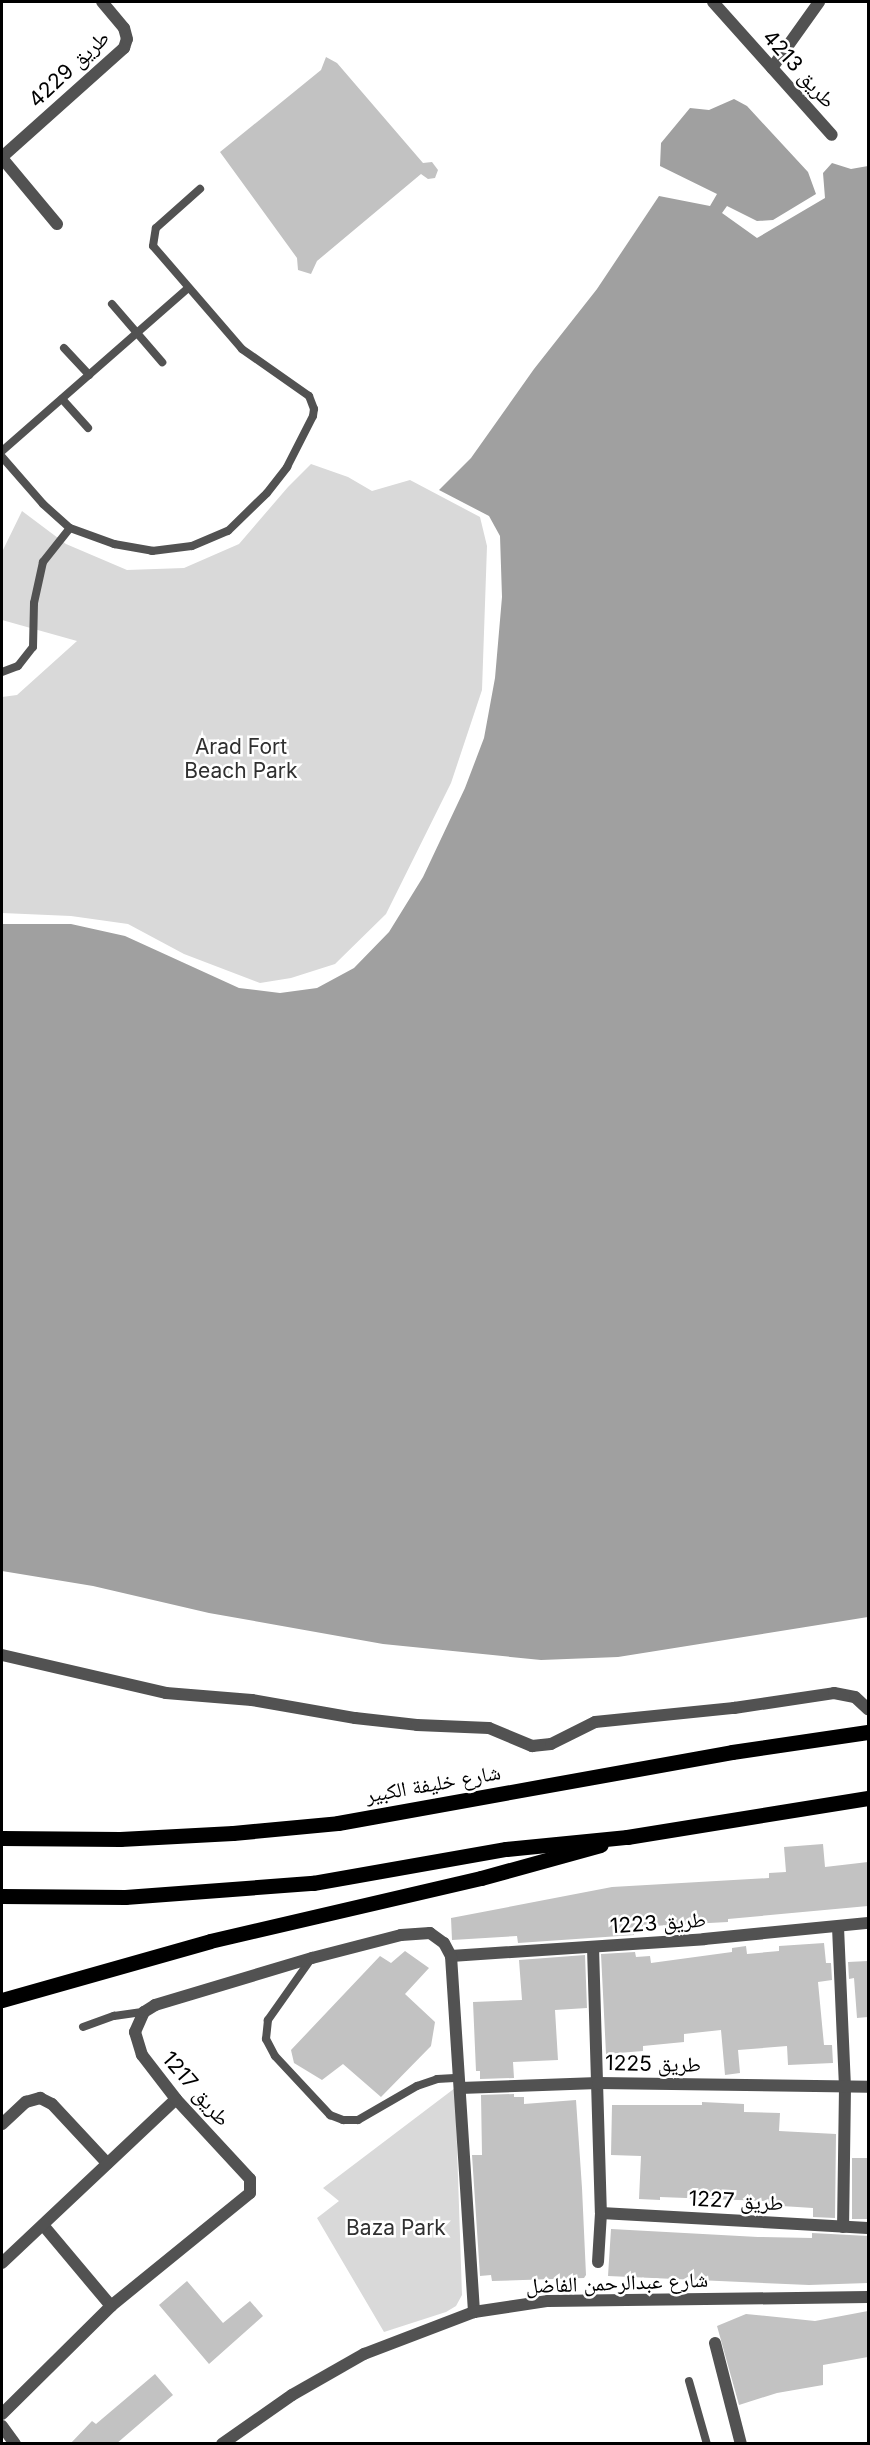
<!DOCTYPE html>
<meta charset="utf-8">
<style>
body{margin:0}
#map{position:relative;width:870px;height:2445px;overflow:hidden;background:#fff;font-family:Inter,"Noto Naskh Arabic",sans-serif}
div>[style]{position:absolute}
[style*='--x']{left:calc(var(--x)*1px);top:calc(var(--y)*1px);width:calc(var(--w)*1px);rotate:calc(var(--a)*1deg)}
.green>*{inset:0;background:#d9d9d9}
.water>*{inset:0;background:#a0a0a0}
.building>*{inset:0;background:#c2c2c2;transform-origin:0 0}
.service>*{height:8px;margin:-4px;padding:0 4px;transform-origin:4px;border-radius:4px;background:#525252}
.minor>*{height:12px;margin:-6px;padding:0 6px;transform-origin:6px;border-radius:6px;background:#525252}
.tertiary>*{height:12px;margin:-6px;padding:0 6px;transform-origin:6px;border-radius:6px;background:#525252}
.primary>*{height:15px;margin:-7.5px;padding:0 7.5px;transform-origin:7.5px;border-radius:7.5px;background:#000}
span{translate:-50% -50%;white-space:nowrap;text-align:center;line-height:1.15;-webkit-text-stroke:5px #fff;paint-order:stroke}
.street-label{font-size:21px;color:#000}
.park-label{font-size:21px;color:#303030}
.frame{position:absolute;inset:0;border:3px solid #000;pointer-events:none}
</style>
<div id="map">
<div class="green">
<div style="clip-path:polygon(311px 464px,348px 477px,372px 491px,410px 480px,480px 517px,487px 546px,482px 690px,451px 783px,386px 914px,335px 964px,291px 978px,260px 983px,184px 954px,128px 924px,71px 916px,2px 913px,2px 697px,17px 695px,77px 641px,2px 620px,2px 552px,22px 511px,66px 544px,127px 570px,184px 568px,239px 544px,288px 487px)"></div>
<div style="clip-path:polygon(455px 2088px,462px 2295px,456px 2306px,446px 2312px,384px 2332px,317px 2218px,339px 2201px,323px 2188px)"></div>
</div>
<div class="water">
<div style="clip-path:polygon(734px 99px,747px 106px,808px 172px,816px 194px,773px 220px,757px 221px,727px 206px,722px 213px,757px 238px,825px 198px,823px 173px,832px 163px,851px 169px,868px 166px,868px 1617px,618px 1657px,541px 1660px,383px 1644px,209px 1613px,93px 1586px,2px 1571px,2px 924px,71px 924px,125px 936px,239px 988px,280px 993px,317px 988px,354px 968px,389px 932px,423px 877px,465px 788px,484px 738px,495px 678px,502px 597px,500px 536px,489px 516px,439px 490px,471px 458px,534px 369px,597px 289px,659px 196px,710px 206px,717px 194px,660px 166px,661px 143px,690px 108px,709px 110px)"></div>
</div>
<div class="building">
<div style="clip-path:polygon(326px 57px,337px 63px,423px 163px,432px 162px,438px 170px,435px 178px,428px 179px,421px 174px,317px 261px,311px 274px,298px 270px,297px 258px,220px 152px,321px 70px)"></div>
<div style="clip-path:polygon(823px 1844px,825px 1867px,868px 1862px,868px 1906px,728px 1919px,728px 1922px,633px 1927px,634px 1935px,518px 1943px,517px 1936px,452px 1940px,451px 1918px,612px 1887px,769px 1878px,769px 1873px,786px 1872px,784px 1847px)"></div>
<div style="clip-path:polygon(824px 1943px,826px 1963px,831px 1963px,832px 1980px,818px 1982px,824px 2045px,832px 2045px,833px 2063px,788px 2065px,787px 2046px,738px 2050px,740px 2073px,725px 2075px,721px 2030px,684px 2034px,684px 2042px,643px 2046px,643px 2051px,606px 2054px,601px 1954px,635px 1952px,636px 1957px,650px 1956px,651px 1963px,732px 1952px,732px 1948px,746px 1946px,747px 1954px,779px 1951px,779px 1946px)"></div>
<div style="clip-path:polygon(405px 1951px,429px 1968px,405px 1994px,435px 2022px,431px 2046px,381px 2097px,343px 2064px,322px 2080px,294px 2063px,291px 2050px,380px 1956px,391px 1963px)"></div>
<div style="clip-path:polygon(585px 1955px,587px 2008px,555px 2010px,558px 2060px,513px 2062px,514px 2078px,480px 2079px,480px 2071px,476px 2071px,473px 2002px,522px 2000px,519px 1960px)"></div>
<div style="clip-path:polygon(868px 1961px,868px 2017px,857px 2018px,854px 1978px,849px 1979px,848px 1962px)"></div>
<div style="clip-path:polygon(514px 2094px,514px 2097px,524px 2097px,524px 2104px,576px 2100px,582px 2188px,586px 2275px,584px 2278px,492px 2281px,491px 2275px,480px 2276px,472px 2155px,482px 2155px,481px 2095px)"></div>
<div style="clip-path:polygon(702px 2102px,744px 2104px,744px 2112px,780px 2113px,779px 2131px,836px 2134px,835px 2218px,813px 2217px,813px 2208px,766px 2205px,766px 2201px,660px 2197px,660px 2200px,639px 2199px,641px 2156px,611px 2155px,612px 2105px,702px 2105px)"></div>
<div style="left:852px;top:2158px;width:16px;height:61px"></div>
<div style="clip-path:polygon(611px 2229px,758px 2237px,812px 2238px,812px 2233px,868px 2236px,868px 2283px,809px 2285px,608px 2276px)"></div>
<div style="clip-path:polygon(187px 2281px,223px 2323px,250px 2301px,263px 2316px,209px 2364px,159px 2305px)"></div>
<div style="clip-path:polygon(868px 2311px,868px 2357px,823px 2365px,823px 2385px,777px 2393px,739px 2405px,717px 2326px,746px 2314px,815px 2321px)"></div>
<div style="clip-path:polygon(155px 2374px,173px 2395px,116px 2444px,70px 2444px,92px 2421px,96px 2424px)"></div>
</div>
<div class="service">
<div style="--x:112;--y:304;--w:77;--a:49.2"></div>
<div style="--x:64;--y:348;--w:37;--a:47"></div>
<div style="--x:62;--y:399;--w:39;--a:48"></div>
<div style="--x:2;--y:451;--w:247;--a:-41.2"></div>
<div style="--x:2;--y:457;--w:62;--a:48.9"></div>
<div style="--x:43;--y:504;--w:36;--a:42"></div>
<div style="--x:70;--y:528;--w:47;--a:20"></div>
<div style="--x:114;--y:544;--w:39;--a:10"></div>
<div style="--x:152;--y:551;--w:40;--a:-7.1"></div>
<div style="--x:192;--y:546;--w:39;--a:-23"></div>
<div style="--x:228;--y:531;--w:54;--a:-44.3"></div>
<div style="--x:267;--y:493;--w:33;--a:-52"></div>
<div style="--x:287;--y:467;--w:57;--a:-63"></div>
<div style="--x:313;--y:416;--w:7;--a:-82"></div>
<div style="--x:314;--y:409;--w:14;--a:-111"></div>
<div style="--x:309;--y:396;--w:82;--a:-145"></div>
<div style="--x:242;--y:349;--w:136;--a:-130.8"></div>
<div style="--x:153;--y:246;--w:18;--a:-81"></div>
<div style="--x:156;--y:228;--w:59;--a:-41.6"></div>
<div style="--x:2;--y:672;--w:17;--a:-21"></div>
<div style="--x:18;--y:666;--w:24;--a:-52"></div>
<div style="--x:33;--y:647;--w:44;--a:-88.7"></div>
<div style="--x:34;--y:603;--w:42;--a:-77.6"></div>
<div style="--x:43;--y:562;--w:43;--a:-51.5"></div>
<div style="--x:311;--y:1959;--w:75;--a:125.2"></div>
<div style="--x:268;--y:2020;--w:19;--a:96"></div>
<div style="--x:266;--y:2039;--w:19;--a:62"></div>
<div style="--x:275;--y:2056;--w:81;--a:47"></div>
<div style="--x:330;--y:2115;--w:14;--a:21"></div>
<div style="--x:343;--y:2120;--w:15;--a:0"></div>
<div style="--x:358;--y:2120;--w:68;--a:-30"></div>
<div style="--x:417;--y:2086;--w:21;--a:-19"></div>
<div style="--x:437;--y:2079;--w:22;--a:-3"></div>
<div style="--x:83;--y:2027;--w:33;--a:-20"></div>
<div style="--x:114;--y:2016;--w:30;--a:-8"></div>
<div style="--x:689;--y:2381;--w:66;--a:74.1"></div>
</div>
<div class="minor">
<div style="--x:713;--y:2;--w:178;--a:48.2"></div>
<div style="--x:772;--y:68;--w:81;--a:-54.5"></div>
<div style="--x:2;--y:157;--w:164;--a:-41.8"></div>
<div style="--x:124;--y:48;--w:9;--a:-72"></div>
<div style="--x:127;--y:39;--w:11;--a:-105"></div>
<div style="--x:124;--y:28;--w:34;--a:-130"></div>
<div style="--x:2;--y:158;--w:86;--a:50.2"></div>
<div style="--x:2;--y:1655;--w:168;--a:13"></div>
<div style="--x:166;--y:1693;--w:86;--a:4.7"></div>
<div style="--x:252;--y:1700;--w:105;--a:9.9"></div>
<div style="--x:355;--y:1718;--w:62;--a:6.4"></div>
<div style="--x:417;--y:1725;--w:72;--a:2.4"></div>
<div style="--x:489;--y:1728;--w:47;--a:22.7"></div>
<div style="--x:532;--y:1746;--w:19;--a:-6"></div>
<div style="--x:551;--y:1744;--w:49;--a:-26.6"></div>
<div style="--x:595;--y:1722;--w:140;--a:-5.8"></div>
<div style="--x:734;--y:1708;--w:101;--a:-8.5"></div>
<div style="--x:834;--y:1693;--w:21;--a:11"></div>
<div style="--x:855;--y:1697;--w:18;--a:43"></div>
<div style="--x:838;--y:1927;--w:160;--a:87.5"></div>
<div style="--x:845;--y:2087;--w:140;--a:90.8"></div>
<div style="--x:593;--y:1947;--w:266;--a:88.3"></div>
<div style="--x:601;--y:2213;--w:49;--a:93.5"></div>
<div style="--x:451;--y:1956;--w:254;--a:-3.8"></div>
<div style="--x:704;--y:1939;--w:165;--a:-5.6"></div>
<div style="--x:460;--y:2088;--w:138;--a:-2.1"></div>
<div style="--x:598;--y:2083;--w:270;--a:0.8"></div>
<div style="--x:2;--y:2124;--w:33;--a:-43"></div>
<div style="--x:26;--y:2102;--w:15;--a:-16"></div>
<div style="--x:40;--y:2098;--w:13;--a:27"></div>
<div style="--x:52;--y:2104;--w:81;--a:47"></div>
<div style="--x:601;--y:2213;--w:267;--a:3.2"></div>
<div style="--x:43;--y:2225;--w:106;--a:50"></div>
<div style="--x:2;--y:2263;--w:239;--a:-43.3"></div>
<div style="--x:715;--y:2343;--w:104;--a:75.6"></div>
<div style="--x:2;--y:2414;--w:153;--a:-44.7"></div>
<div style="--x:111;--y:2306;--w:179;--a:-39.1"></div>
<div style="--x:250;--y:2193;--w:14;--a:-90"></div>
<div style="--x:250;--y:2179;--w:109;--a:-132.8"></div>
<div style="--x:176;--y:2099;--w:56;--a:-127.7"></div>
<div style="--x:142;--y:2055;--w:24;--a:-107"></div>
<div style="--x:135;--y:2032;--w:22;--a:-66"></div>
<div style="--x:144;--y:2012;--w:13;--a:-32"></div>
<div style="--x:155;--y:2005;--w:164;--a:-16.7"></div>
<div style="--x:312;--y:1958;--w:92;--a:-14.5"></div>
<div style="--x:401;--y:1935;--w:29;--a:-4"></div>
<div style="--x:430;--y:1933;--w:17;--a:36"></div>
<div style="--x:444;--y:1943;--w:15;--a:62"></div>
<div style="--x:451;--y:1956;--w:357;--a:86.3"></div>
<div style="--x:2;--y:2426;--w:22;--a:54"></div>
</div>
<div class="tertiary">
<div style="--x:222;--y:2444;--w:85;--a:-35"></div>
<div style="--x:292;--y:2395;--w:83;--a:-29.7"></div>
<div style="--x:364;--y:2354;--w:118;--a:-20.9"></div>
<div style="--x:474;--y:2312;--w:75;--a:-8.5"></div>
<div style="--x:548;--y:2301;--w:320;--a:-0.7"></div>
</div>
<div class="primary">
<div style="--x:2;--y:1838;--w:118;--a:0.5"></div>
<div style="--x:120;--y:1839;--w:113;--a:-3"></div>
<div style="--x:233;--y:1833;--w:105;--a:-5.4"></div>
<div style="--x:338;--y:1823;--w:400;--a:-10.2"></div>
<div style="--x:732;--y:1752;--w:137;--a:-8.4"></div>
<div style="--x:2;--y:1896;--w:123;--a:0.5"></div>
<div style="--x:125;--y:1897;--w:189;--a:-4.3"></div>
<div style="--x:313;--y:1883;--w:196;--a:-10"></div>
<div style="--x:506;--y:1849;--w:122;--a:-5.7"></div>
<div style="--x:627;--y:1837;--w:244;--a:-9.2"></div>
<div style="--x:2;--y:2000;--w:216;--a:-15.8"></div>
<div style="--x:210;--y:1941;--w:278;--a:-13.1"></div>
<div style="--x:481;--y:1878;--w:124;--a:-15.4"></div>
</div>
<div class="street-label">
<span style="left:69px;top:69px;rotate:-43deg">طريق 4229</span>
<span style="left:799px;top:69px;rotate:48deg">طريق 4213</span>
<span style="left:433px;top:1784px;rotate:-10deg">شارع خليفة الكبير</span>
<span style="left:658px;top:1923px;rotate:-4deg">طريق 1223</span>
<span style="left:653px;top:2064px;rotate:1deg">طريق 1225</span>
<span style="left:196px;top:2089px;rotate:49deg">طريق 1217</span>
<span style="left:736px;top:2201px;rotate:3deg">طريق 1227</span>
<span style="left:617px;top:2283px;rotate:-2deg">شارع عبدالرحمن الفاضل</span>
</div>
<div class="park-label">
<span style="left:241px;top:759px">Arad Fort<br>Beach Park</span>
<span style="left:396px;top:2228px">Baza Park</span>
</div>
<div class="frame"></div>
</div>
